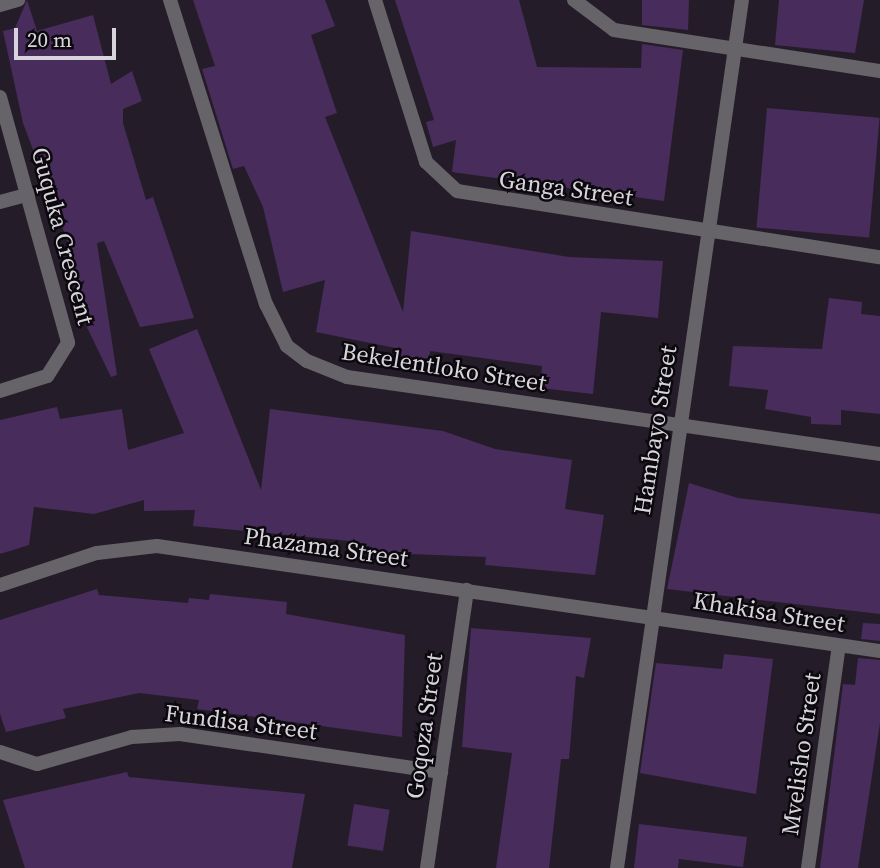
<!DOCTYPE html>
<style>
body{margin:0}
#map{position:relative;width:880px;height:868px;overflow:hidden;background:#241d29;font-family:"Source Serif 4",serif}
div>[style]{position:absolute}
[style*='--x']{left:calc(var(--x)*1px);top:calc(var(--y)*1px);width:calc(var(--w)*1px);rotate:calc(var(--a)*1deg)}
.building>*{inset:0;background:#482c5c;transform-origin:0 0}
.street>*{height:14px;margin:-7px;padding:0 7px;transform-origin:7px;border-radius:7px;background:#666369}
span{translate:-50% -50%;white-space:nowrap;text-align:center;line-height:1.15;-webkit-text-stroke:5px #0c090e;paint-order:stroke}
.street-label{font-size:24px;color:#d8d4db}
.scale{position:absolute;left:14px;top:28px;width:102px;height:32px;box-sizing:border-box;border:4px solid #d8d4db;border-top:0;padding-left:9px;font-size:21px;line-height:24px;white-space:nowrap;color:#d8d4db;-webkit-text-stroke:5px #0c090e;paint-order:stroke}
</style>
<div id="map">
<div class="building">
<div style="clip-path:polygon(27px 0,37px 31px,93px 15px,111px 84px,132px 71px,142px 101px,123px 109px,123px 123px,146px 200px,153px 197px,194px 318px,140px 327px,104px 241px,97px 243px,117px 375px,111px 377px,82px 317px,69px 268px,77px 266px,23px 123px,3px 31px,15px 28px)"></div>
<div style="clip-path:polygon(193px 0,325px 0,335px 26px,311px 35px,337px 113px,325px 117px,403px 312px,411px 231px,569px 257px,663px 261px,658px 318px,601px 312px,593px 394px,540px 388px,542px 366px,430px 351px,429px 359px,399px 356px,400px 349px,316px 332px,325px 280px,283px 292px,263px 207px,244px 166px,233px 169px,202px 69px,215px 66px)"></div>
<div style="clip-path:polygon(395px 0,519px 0,537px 67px,641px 68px,642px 44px,683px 50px,664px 201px,452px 172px,456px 140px,433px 147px,426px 122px,434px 120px)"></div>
<div style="clip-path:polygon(642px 0,689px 0,688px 30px,642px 25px)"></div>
<div style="clip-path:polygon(779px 0,864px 0,855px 53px,775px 45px)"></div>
<div style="left:767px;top:108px;width:113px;height:120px;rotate:5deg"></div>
<div style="clip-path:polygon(829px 298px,862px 302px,861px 314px,880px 316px,880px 414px,841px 410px,841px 425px,811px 424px,811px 417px,765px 409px,768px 390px,729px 386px,733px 346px,822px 349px)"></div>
<div style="clip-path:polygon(197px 329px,261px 490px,270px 409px,443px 431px,495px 449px,572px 460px,565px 509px,604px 515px,595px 575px,485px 565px,486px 557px,359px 552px,360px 542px,193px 526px,195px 510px,144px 511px,144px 500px,94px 514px,34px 507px,29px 545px,0 554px,0 420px,57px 407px,60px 419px,122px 409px,128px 450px,184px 433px,149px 349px)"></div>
<div style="clip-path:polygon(689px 483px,738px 498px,880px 514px,880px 614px,667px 589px)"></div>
<div style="clip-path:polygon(97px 589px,99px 595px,188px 603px,189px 598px,209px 600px,210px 594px,287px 602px,286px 614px,405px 635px,402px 737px,197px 709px,199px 700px,139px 693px,63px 709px,66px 718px,6px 732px,0 714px,0 620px)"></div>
<div style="clip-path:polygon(863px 623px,880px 624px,880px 641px,861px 639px)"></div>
<div style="clip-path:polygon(471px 628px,591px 638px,584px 678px,576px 676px,569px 759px,561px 759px,549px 868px,496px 868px,512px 753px,462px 747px)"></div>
<div style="clip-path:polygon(724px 654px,773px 659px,756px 794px,640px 773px,656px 663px,722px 669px)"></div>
<div style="clip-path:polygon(858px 658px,880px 660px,880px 723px,858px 868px,820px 868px,843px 684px,855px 685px)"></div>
<div style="clip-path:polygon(127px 772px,129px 777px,305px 794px,292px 868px,25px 868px,3px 800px)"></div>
<div style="left:354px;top:804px;width:36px;height:42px;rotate:9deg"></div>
<div style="clip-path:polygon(639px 824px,747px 837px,743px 867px,679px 859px,678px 868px,634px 868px)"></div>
</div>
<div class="street">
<div style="--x:170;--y:0;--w:319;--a:72.5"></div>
<div style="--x:266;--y:304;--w:47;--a:63.4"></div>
<div style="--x:287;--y:346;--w:25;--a:37"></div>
<div style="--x:307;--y:361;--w:43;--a:21.8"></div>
<div style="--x:347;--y:377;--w:539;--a:8.22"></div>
<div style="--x:375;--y:0;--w:170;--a:72.5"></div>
<div style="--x:426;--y:162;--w:42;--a:43.1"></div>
<div style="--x:457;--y:191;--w:428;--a:8.9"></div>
<div style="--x:574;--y:0;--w:50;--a:36.9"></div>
<div style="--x:614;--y:30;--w:269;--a:8.8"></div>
<div style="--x:0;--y:5;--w:19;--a:-16"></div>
<div style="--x:0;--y:97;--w:255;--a:74.5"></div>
<div style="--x:68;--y:343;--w:39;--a:122"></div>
<div style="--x:47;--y:376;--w:49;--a:162.3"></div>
<div style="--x:0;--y:202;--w:30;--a:-15"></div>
<div style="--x:0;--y:585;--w:102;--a:-18.3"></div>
<div style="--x:97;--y:553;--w:60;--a:-6.7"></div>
<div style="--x:157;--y:546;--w:731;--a:8.26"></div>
<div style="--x:0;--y:752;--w:39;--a:18"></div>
<div style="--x:37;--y:764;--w:99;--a:-15.9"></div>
<div style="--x:132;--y:737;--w:48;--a:-3.6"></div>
<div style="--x:180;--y:734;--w:264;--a:8.3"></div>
<div style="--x:427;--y:868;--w:281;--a:-81.8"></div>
<div style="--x:617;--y:868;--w:877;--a:-81.81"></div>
<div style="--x:808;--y:868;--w:224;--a:-82.1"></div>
</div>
<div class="street-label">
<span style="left:566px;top:188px;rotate:8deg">Ganga Street</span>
<span style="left:63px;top:236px;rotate:75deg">Guquka Crescent</span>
<span style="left:444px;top:367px;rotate:9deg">Bekelentloko Street</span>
<span style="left:655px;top:430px;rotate:-81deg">Hambayo Street</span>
<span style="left:326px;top:547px;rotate:8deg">Phazama Street</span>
<span style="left:769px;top:612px;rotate:9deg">Khakisa Street</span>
<span style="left:241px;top:722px;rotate:7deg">Fundisa Street</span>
<span style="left:424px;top:726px;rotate:-82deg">Goqoza Street</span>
<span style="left:801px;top:754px;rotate:-82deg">Mvelisho Street</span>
</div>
<div class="scale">20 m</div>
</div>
